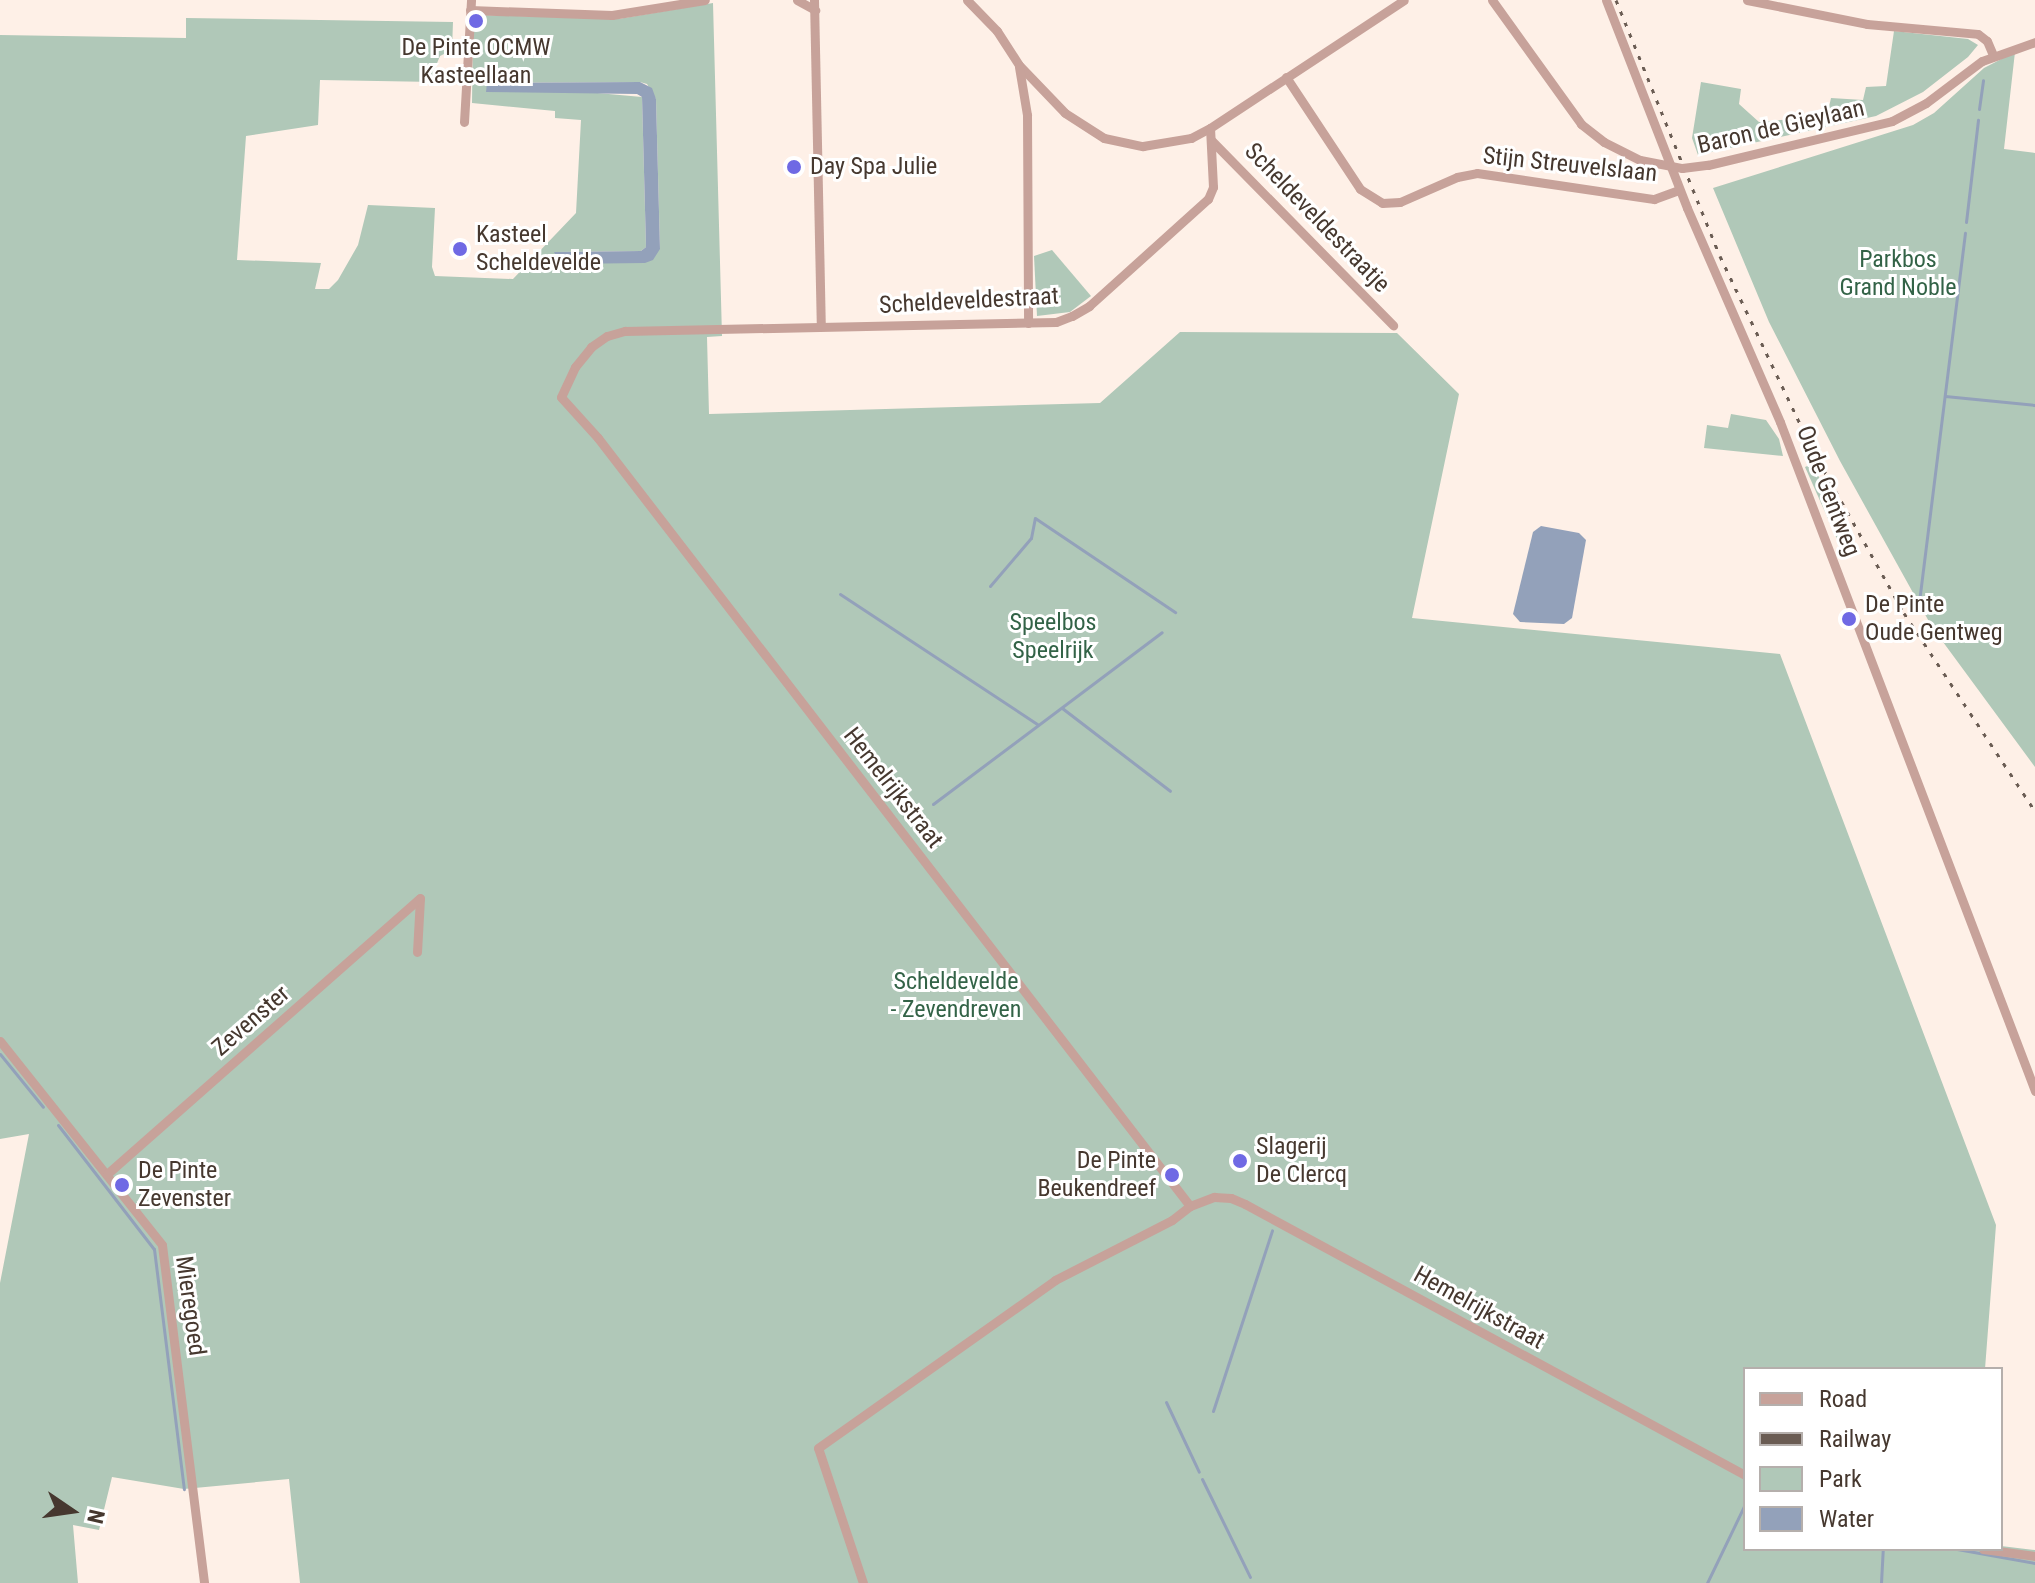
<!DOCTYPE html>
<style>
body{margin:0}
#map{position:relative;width:2035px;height:1583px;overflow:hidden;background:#fef0e7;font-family:"Roboto Condensed",sans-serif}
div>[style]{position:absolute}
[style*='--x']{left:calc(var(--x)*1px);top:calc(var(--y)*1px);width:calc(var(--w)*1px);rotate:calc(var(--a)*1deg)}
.green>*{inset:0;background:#b0c8b8}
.water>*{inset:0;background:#93a1ba}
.stream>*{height:3px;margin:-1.5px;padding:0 1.5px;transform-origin:1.5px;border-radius:1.5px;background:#93a1ba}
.street>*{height:9px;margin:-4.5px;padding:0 4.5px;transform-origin:4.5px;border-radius:4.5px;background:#c7a29a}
.rail>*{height:3px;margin-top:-1.5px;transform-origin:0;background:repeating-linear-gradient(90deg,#6a5c53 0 4px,transparent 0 12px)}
.street-bridge>*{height:9px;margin:-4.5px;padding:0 4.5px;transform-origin:4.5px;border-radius:4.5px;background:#c7a29a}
.dots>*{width:22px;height:22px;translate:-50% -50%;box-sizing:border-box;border:4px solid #fff;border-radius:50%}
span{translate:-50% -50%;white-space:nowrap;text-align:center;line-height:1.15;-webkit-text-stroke:6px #fff;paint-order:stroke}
.poi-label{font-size:24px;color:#46382f}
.left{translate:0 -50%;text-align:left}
.right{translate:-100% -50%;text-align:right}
.street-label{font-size:24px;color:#46382f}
.park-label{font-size:24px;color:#336347}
.legend{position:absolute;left:1743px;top:1367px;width:260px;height:184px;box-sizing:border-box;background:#fff;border:2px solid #b5afac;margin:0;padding:10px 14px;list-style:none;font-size:24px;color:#46382f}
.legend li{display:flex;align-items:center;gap:16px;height:40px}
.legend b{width:40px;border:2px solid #b5afac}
.north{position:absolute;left:32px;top:1471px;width:80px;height:80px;-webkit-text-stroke:6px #fff;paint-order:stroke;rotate:103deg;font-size:22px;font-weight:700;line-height:32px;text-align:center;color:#46382f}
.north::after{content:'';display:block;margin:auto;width:28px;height:36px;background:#46382f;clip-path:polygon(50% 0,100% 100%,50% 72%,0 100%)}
</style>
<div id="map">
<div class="green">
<div style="clip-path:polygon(evenodd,713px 3px,722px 336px,707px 337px,709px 414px,1100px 403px,1180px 332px,1397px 333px,1459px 394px,1412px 618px,1780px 654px,1996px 1225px,1985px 1369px,1745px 1369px,1745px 1549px,2001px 1546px,2035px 1550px,2035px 1583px,300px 1583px,289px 1479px,184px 1489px,112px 1477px,99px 1530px,73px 1525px,78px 1583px,0 1583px,0 1283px,29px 1134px,0 1139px,0 35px,186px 38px,186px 18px,453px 22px,452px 50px,440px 56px,435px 68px,435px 82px,320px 80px,318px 125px,246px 136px,237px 260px,321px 263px,315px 289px,329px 289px,338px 280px,358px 245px,368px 205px,435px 208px,432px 267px,435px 276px,513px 279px,576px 213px,581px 120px,555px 118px,555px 111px,472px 103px,473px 22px,480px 15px,618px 19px,713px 3px,640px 82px,647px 84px,656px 99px,660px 249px,562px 264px,555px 252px,641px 251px,646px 247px,642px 97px,487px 83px,640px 82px)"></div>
<div style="clip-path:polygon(1894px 31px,1968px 39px,1978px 45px,1968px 57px,1923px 92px,1876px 116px,1698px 155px,1692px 138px,1701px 82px,1741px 89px,1739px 104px,1759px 122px,1827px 116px,1831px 98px,1863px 100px,1866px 87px,1886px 86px)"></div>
<div style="clip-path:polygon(2015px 52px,2004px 149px,2035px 153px,2035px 767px,1932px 627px,1840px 461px,1769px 322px,1713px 188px,1913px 125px,1934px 113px,1984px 68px)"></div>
<div style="clip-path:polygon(1052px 250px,1091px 296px,1070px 312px,1037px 316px,1034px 256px)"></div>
<div style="clip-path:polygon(1731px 414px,1766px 420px,1779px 439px,1783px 456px,1704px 448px,1707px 425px,1728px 428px)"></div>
<div style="clip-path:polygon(1812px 464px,1854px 544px,1842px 550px,1805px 467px)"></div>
</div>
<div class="water">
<div style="clip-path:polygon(640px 82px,652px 88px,656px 99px,660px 249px,653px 260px,645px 263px,561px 264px,554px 252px,641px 251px,646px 247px,642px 97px,637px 94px,486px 92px,487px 83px)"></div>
<div style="clip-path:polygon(1541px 526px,1579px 533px,1586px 540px,1572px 618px,1564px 624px,1520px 622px,1513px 614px,1533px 532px)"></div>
</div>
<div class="stream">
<div style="--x:1979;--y:109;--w:29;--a:-82"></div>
<div style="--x:1966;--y:222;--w:103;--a:-83.3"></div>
<div style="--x:1945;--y:396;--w:90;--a:5.7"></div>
<div style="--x:990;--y:586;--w:63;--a:-49.5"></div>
<div style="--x:1031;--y:538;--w:20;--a:-79"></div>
<div style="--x:1035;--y:518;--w:169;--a:33.9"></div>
<div style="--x:840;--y:594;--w:236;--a:33.4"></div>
<div style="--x:1919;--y:602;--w:372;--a:-82.9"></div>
<div style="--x:1062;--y:708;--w:136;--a:37.5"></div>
<div style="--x:933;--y:804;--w:286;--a:-36.9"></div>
<div style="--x:0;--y:1054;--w:68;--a:50.9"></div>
<div style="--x:58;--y:1125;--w:157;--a:52.3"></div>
<div style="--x:154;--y:1249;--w:242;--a:82.9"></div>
<div style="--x:1166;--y:1402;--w:77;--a:64.8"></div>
<div style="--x:1213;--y:1411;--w:190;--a:-71.9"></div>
<div style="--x:1202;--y:1479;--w:109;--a:63.9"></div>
<div style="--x:1957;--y:1549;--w:79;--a:10.2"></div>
<div style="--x:1707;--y:1583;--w:88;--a:-64.3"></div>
<div style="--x:1881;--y:1583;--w:34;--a:-87"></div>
</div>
<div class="street">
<div style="--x:797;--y:0;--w:21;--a:29"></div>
<div style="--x:814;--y:0;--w:326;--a:88.8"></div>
<div style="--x:967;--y:0;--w:43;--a:45.9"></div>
<div style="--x:997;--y:31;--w:40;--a:57.1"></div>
<div style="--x:1019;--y:65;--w:66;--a:46.2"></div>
<div style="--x:1065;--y:113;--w:46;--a:32.7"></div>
<div style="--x:1104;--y:138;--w:40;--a:12"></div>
<div style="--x:1143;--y:146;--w:49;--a:-9.5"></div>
<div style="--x:1191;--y:138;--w:21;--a:-28"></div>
<div style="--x:1210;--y:128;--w:232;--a:-33.4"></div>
<div style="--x:1492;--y:0;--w:153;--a:54.3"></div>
<div style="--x:1581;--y:124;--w:29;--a:38"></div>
<div style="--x:1604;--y:142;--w:40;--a:26.6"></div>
<div style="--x:1606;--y:0;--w:223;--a:68.7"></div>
<div style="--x:1687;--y:208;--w:233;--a:66.5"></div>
<div style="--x:1780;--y:422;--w:716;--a:69.13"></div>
<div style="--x:1747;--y:0;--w:122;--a:11.3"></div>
<div style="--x:1867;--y:24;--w:111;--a:5.1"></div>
<div style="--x:1978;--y:34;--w:11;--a:38"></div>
<div style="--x:1987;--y:41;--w:15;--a:67"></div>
<div style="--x:470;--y:10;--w:142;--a:2"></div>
<div style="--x:612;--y:15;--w:94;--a:-9.2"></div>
<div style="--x:1019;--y:67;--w:49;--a:80.5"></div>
<div style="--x:1027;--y:115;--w:208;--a:89.7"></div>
<div style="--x:1286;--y:77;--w:134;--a:56.5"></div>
<div style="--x:1360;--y:189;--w:26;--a:32"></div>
<div style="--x:1382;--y:203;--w:18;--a:-3"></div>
<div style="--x:1400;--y:202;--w:62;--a:-23.7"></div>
<div style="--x:1457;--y:177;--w:20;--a:-11"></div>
<div style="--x:1477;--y:173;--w:179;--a:8.4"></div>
<div style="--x:1654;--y:199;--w:27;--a:-20"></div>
<div style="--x:464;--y:122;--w:122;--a:-86.7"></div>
<div style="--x:1211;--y:140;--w:260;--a:45.5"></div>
<div style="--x:1708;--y:165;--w:189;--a:-13.4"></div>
<div style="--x:1892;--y:121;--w:38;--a:-28"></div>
<div style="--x:1926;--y:103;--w:70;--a:-36.9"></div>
<div style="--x:1982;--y:61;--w:56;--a:-19.7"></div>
<div style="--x:417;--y:952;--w:54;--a:-86.8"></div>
<div style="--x:0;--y:1041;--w:260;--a:51.5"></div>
<div style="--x:162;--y:1245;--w:341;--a:82.9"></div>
<div style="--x:107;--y:1174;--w:417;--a:-41.4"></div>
<div style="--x:1190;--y:1206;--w:970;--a:-127.63"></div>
<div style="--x:598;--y:438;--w:55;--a:-132.1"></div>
<div style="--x:561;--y:397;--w:33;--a:-65"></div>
<div style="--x:575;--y:367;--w:26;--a:-51"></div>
<div style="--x:591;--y:347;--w:19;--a:-35"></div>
<div style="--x:607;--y:336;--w:19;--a:-16"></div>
<div style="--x:625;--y:331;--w:431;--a:-1.2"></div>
<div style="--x:1056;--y:322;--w:17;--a:-21"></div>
<div style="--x:1072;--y:316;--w:20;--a:-30"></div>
<div style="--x:1089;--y:306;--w:160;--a:-42"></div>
<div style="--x:1208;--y:199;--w:13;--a:-67"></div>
<div style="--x:1213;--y:187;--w:59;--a:-92.9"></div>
<div style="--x:1983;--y:1549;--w:52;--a:7.7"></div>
<div style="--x:863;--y:1583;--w:142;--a:-108.4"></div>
<div style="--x:818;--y:1448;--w:291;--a:-35.3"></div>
<div style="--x:1055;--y:1280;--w:131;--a:-27.1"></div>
<div style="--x:1172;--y:1220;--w:23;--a:-38"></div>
<div style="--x:1190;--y:1206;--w:26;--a:-21"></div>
<div style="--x:1214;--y:1197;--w:17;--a:3"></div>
<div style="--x:1231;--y:1198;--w:15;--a:23"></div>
<div style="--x:1245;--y:1204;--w:569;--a:28.46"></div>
</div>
<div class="rail">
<div style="--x:1616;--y:0;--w:276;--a:67.9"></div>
<div style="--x:1720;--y:256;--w:214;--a:64.5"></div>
<div style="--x:1812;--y:449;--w:188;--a:60.7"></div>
<div style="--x:1904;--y:613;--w:237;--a:56.5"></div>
</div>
<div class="street-bridge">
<div style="--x:1640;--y:160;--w:43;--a:10.8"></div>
<div style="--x:1682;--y:168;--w:26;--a:-7"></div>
</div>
<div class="dots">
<div style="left:476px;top:21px;background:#6f69e4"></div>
<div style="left:794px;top:167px;background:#6f69e4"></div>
<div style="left:460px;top:249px;background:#6f69e4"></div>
<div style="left:1849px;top:619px;background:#6f69e4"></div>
<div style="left:1240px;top:1161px;background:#6f69e4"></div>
<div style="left:1172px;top:1175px;background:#6f69e4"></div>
<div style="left:122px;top:1185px;background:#6f69e4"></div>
</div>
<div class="poi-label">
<span style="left:476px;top:62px">De Pinte OCMW<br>Kasteellaan</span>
<span class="left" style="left:810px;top:167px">Day Spa Julie</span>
<span class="left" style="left:476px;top:249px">Kasteel<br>Scheldevelde</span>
<span class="left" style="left:1865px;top:619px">De Pinte<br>Oude Gentweg</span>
<span class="left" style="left:1256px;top:1161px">Slagerij<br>De Clercq</span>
<span class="right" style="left:1156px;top:1175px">De Pinte<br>Beukendreef</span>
<span class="left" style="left:138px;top:1185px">De Pinte<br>Zevenster</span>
</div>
<div class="street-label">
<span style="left:1781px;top:127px;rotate:-13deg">Baron de Gieylaan</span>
<span style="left:1570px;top:165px;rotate:6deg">Stijn Streuvelslaan</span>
<span style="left:1317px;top:218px;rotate:46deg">Scheldeveldestraatje</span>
<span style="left:969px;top:301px;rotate:-3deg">Scheldeveldestraat</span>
<span style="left:1828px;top:491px;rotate:69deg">Oude Gentweg</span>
<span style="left:893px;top:788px;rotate:52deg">Hemelrijkstraat</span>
<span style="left:251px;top:1021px;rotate:-41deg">Zevenster</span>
<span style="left:190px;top:1306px;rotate:82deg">Mieregoed</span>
<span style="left:1479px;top:1308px;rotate:29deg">Hemelrijkstraat</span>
</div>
<div class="park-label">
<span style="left:1898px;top:274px">Parkbos<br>Grand Noble</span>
<span style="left:1053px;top:637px">Speelbos<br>Speelrijk</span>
<span style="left:956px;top:996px">Scheldevelde<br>- Zevendreven</span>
</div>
<ul class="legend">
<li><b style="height:10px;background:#c7a29a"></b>Road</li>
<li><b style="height:10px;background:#6a5c53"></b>Railway</li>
<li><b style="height:22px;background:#b0c8b8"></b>Park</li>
<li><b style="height:22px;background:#93a1ba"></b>Water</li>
</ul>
<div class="north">N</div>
</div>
